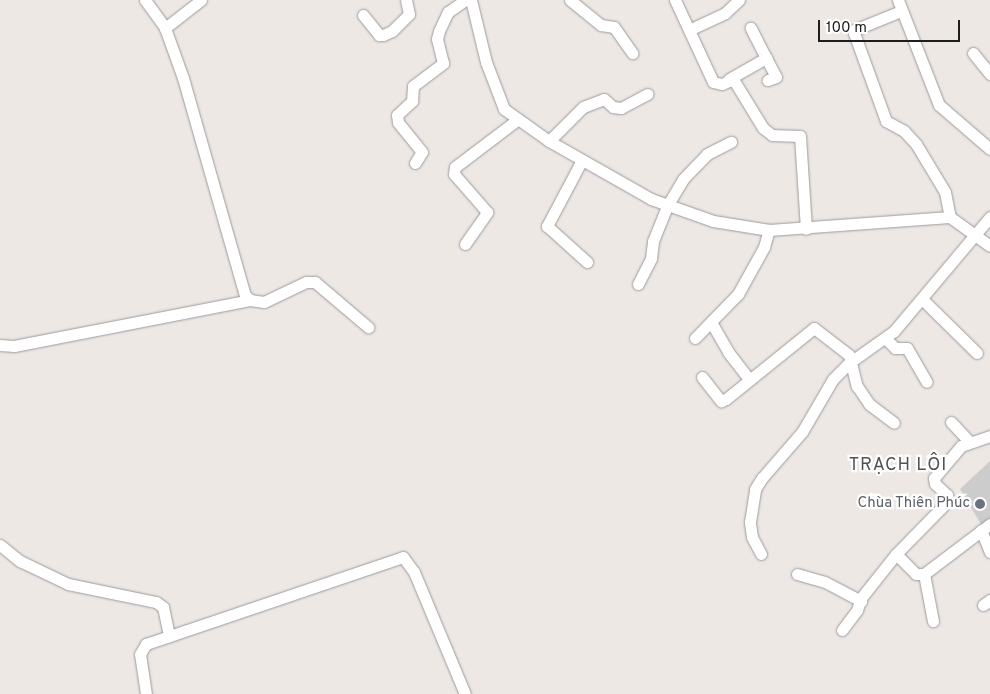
<!DOCTYPE html>
<meta charset="utf-8">
<style>
body{margin:0}
#map{position:relative;width:990px;height:694px;overflow:hidden;background:#eee8e5;font-family:Overpass,sans-serif}
div>[style]{position:absolute}
[style*='--x']{left:calc(var(--x)*1px);top:calc(var(--y)*1px);width:calc(var(--w)*1px);rotate:calc(var(--a)*1deg)}
.religious>*{inset:0;background:#ccc}
.roads{filter:drop-shadow(0 0 1px #9b9b9b) drop-shadow(0 0 1px #9b9b9b)}
.minor>*{height:11px;margin:-5.5px;padding:0 5.5px;transform-origin:5.5px;border-radius:5.5px;background:#fff}
.dots>*{width:14px;height:14px;translate:-50% -50%;box-sizing:border-box;border:2px solid #fff;border-radius:50%}
span{translate:-50% -50%;white-space:nowrap;text-align:center;line-height:1.15;-webkit-text-stroke:4.5px #fff;paint-order:stroke}
.worship-label{font-size:15px;color:#5b616d}
.right{translate:-100% -50%;text-align:right}
.quarter-label{font-size:18px;color:#515151;letter-spacing:1px}
.scale{position:absolute;left:818px;top:20px;width:142px;height:22px;box-sizing:border-box;border:2px solid #1e1e1e;border-top:0;padding-left:6px;font-size:15px;line-height:18px;white-space:nowrap;color:#1e1e1e;-webkit-text-stroke:4px #fff;paint-order:stroke}
</style>
<div id="map">
<div class="religious">
<div style="clip-path:polygon(990px 461px,990px 520px,982px 526px,960px 489px)"></div>
</div>
<div class="roads">
<div class="minor">
<div style="--x:145;--y:0;--w:34;--a:54"></div>
<div style="--x:201;--y:0;--w:46;--a:142.1"></div>
<div style="--x:165;--y:28;--w:53;--a:70.2"></div>
<div style="--x:183;--y:78;--w:226;--a:74.1"></div>
<div style="--x:245;--y:295;--w:7;--a:45"></div>
<div style="--x:250;--y:300;--w:14;--a:8"></div>
<div style="--x:264;--y:302;--w:47;--a:-25.5"></div>
<div style="--x:306;--y:282;--w:9;--a:0"></div>
<div style="--x:315;--y:282;--w:70;--a:40.3"></div>
<div style="--x:471;--y:0;--w:64;--a:76.4"></div>
<div style="--x:486;--y:62;--w:50;--a:69"></div>
<div style="--x:504;--y:109;--w:55;--a:35.4"></div>
<div style="--x:549;--y:141;--w:117;--a:29.6"></div>
<div style="--x:651;--y:199;--w:66;--a:19.5"></div>
<div style="--x:713;--y:221;--w:57;--a:9.1"></div>
<div style="--x:769;--y:230;--w:181;--a:-4.1"></div>
<div style="--x:950;--y:217;--w:49;--a:35.9"></div>
<div style="--x:570;--y:0;--w:40;--a:39"></div>
<div style="--x:601;--y:25;--w:13;--a:9"></div>
<div style="--x:614;--y:27;--w:32;--a:55"></div>
<div style="--x:675;--y:0;--w:90;--a:65.1"></div>
<div style="--x:713;--y:82;--w:9;--a:13"></div>
<div style="--x:722;--y:84;--w:12;--a:-24"></div>
<div style="--x:733;--y:79;--w:57;--a:58.5"></div>
<div style="--x:763;--y:128;--w:11;--a:38"></div>
<div style="--x:772;--y:135;--w:28;--a:2"></div>
<div style="--x:800;--y:136;--w:93;--a:86.3"></div>
<div style="--x:898;--y:0;--w:113;--a:68.7"></div>
<div style="--x:939;--y:105;--w:67;--a:40.8"></div>
<div style="--x:901;--y:11;--w:51;--a:158"></div>
<div style="--x:854;--y:30;--w:3;--a:90"></div>
<div style="--x:854;--y:33;--w:94;--a:70"></div>
<div style="--x:886;--y:121;--w:21;--a:29"></div>
<div style="--x:904;--y:131;--w:18;--a:47"></div>
<div style="--x:916;--y:144;--w:56;--a:58.9"></div>
<div style="--x:945;--y:192;--w:25;--a:79"></div>
<div style="--x:363;--y:15;--w:26;--a:51"></div>
<div style="--x:379;--y:35;--w:4;--a:0"></div>
<div style="--x:383;--y:35;--w:10;--a:-24"></div>
<div style="--x:392;--y:31;--w:24;--a:-45"></div>
<div style="--x:409;--y:14;--w:14;--a:-102"></div>
<div style="--x:691;--y:29;--w:38;--a:-25"></div>
<div style="--x:725;--y:13;--w:19;--a:-43"></div>
<div style="--x:973;--y:53;--w:27;--a:51"></div>
<div style="--x:766;--y:58;--w:21;--a:62"></div>
<div style="--x:776;--y:77;--w:9;--a:159"></div>
<div style="--x:729;--y:79;--w:43;--a:-29.6"></div>
<div style="--x:766;--y:58;--w:34;--a:-117"></div>
<div style="--x:549;--y:141;--w:48;--a:-45"></div>
<div style="--x:583;--y:107;--w:22;--a:-21"></div>
<div style="--x:604;--y:99;--w:12;--a:42"></div>
<div style="--x:613;--y:107;--w:8;--a:7"></div>
<div style="--x:621;--y:108;--w:30;--a:-28"></div>
<div style="--x:582;--y:160;--w:75;--a:117.9"></div>
<div style="--x:547;--y:226;--w:54;--a:42"></div>
<div style="--x:415;--y:163;--w:13;--a:-58"></div>
<div style="--x:422;--y:152;--w:38;--a:-129"></div>
<div style="--x:398;--y:122;--w:7;--a:-98"></div>
<div style="--x:397;--y:115;--w:21;--a:-43"></div>
<div style="--x:412;--y:101;--w:15;--a:-86"></div>
<div style="--x:413;--y:86;--w:38;--a:-37"></div>
<div style="--x:443;--y:63;--w:25;--a:-104"></div>
<div style="--x:437;--y:39;--w:8;--a:-76"></div>
<div style="--x:439;--y:31;--w:21;--a:-65"></div>
<div style="--x:448;--y:12;--w:21;--a:-35"></div>
<div style="--x:465;--y:244;--w:39;--a:-55"></div>
<div style="--x:487;--y:212;--w:50;--a:-131"></div>
<div style="--x:454;--y:174;--w:7;--a:-82"></div>
<div style="--x:455;--y:167;--w:78;--a:-37.2"></div>
<div style="--x:638;--y:284;--w:29;--a:-63"></div>
<div style="--x:651;--y:258;--w:17;--a:-83"></div>
<div style="--x:653;--y:241;--w:38;--a:-68"></div>
<div style="--x:667;--y:206;--w:31;--a:-59"></div>
<div style="--x:683;--y:179;--w:35;--a:-46"></div>
<div style="--x:707;--y:154;--w:27;--a:-27"></div>
<div style="--x:922;--y:299;--w:77;--a:44.5"></div>
<div style="--x:711;--y:322;--w:34;--a:60"></div>
<div style="--x:728;--y:352;--w:34;--a:52"></div>
<div style="--x:695;--y:338;--w:62;--a:-45.7"></div>
<div style="--x:738;--y:294;--w:54;--a:-61"></div>
<div style="--x:764;--y:247;--w:18;--a:-74"></div>
<div style="--x:886;--y:339;--w:13;--a:45"></div>
<div style="--x:895;--y:348;--w:12;--a:0"></div>
<div style="--x:907;--y:348;--w:39;--a:60"></div>
<div style="--x:0;--y:345;--w:14;--a:4"></div>
<div style="--x:14;--y:346;--w:240;--a:-11"></div>
<div style="--x:702;--y:377;--w:31;--a:52"></div>
<div style="--x:721;--y:401;--w:5;--a:-22"></div>
<div style="--x:726;--y:399;--w:113;--a:-38.9"></div>
<div style="--x:814;--y:328;--w:44;--a:37.6"></div>
<div style="--x:849;--y:355;--w:32;--a:76"></div>
<div style="--x:857;--y:386;--w:22;--a:56"></div>
<div style="--x:869;--y:404;--w:31;--a:37"></div>
<div style="--x:951;--y:422;--w:26;--a:47"></div>
<div style="--x:981;--y:530;--w:24;--a:68"></div>
<div style="--x:0;--y:545;--w:26;--a:39"></div>
<div style="--x:20;--y:561;--w:53;--a:25.6"></div>
<div style="--x:68;--y:584;--w:90;--a:11.6"></div>
<div style="--x:156;--y:602;--w:9;--a:36"></div>
<div style="--x:163;--y:607;--w:30;--a:78"></div>
<div style="--x:761;--y:554;--w:19;--a:-118"></div>
<div style="--x:752;--y:537;--w:15;--a:-98"></div>
<div style="--x:750;--y:522;--w:33;--a:-81"></div>
<div style="--x:755;--y:489;--w:13;--a:-58"></div>
<div style="--x:762;--y:478;--w:61;--a:-49"></div>
<div style="--x:802;--y:432;--w:61;--a:-59.7"></div>
<div style="--x:833;--y:379;--w:23;--a:-45"></div>
<div style="--x:849;--y:363;--w:55;--a:-35.4"></div>
<div style="--x:894;--y:331;--w:149;--a:-49.9"></div>
<div style="--x:896;--y:554;--w:28;--a:45"></div>
<div style="--x:916;--y:574;--w:8;--a:0"></div>
<div style="--x:924;--y:574;--w:83;--a:-37.1"></div>
<div style="--x:797;--y:574;--w:29;--a:16"></div>
<div style="--x:825;--y:582;--w:41;--a:27.8"></div>
<div style="--x:924;--y:574;--w:48;--a:79.2"></div>
<div style="--x:983;--y:605;--w:9;--a:-36"></div>
<div style="--x:842;--y:630;--w:25;--a:-53"></div>
<div style="--x:857;--y:610;--w:13;--a:-72"></div>
<div style="--x:861;--y:598;--w:56;--a:-51.5"></div>
<div style="--x:896;--y:554;--w:67;--a:-45.6"></div>
<div style="--x:943;--y:506;--w:12;--a:-70"></div>
<div style="--x:947;--y:495;--w:16;--a:-137"></div>
<div style="--x:935;--y:484;--w:6;--a:-99"></div>
<div style="--x:934;--y:478;--w:42;--a:-49.8"></div>
<div style="--x:961;--y:446;--w:31;--a:-19"></div>
<div style="--x:146;--y:694;--w:40;--a:-98.5"></div>
<div style="--x:140;--y:654;--w:12;--a:-59"></div>
<div style="--x:146;--y:644;--w:271;--a:-18.7"></div>
<div style="--x:403;--y:557;--w:19;--a:54"></div>
<div style="--x:414;--y:572;--w:132;--a:67.3"></div>
</div>
</div>
<div class="dots">
<div style="left:980px;top:504px;background:#6b7280"></div>
</div>
<div class="worship-label">
<span class="right" style="left:970px;top:504px">Chùa Thiên Phúc</span>
</div>
<div class="quarter-label">
<span style="left:898px;top:466px">TRẠCH LÔI</span>
</div>
<div class="scale">100 m</div>
</div>
